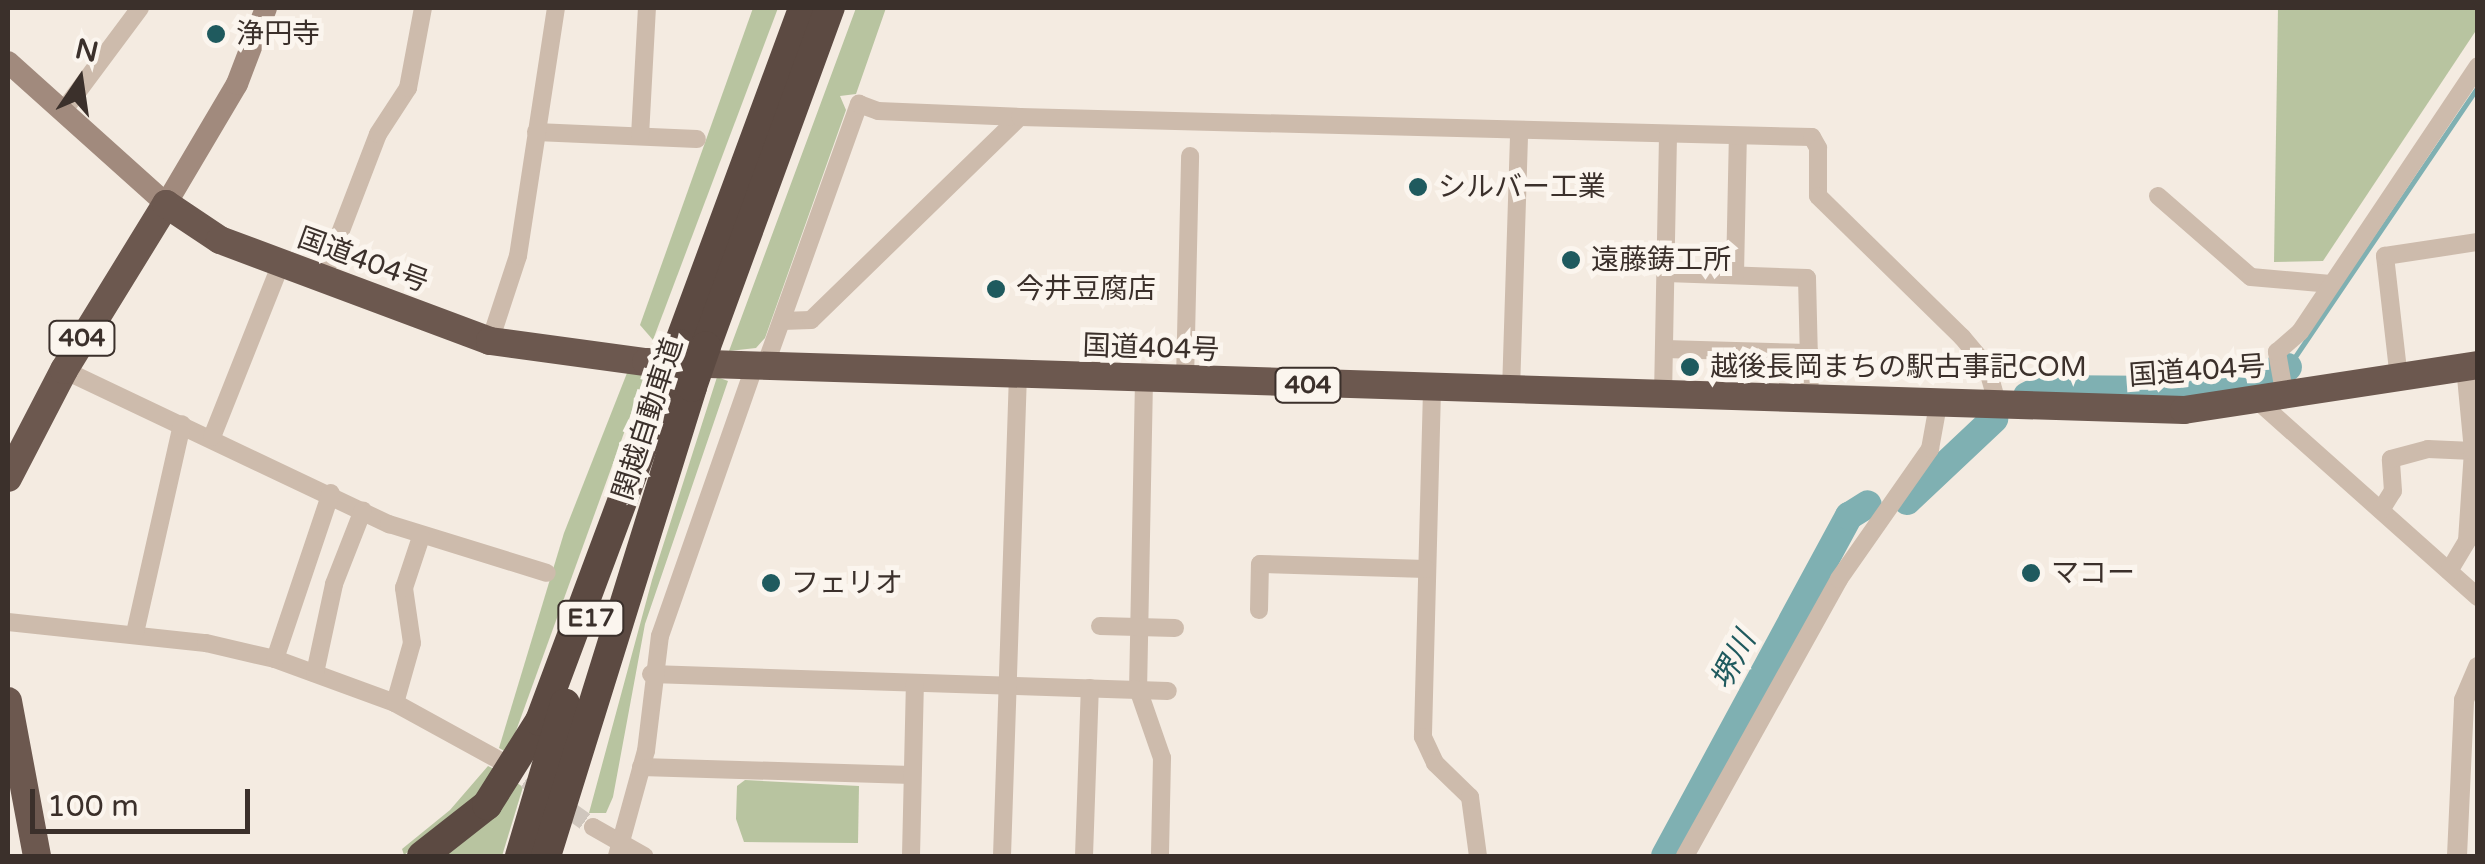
<!DOCTYPE html>
<meta charset="utf-8">
<style>
body{margin:0}
#map{position:relative;width:2485px;height:864px;overflow:hidden;background:#f4ebe1;font-family:"Varela Round","Noto Sans JP",sans-serif}
div>[style]{position:absolute}
[style*='--x']{left:calc(var(--x)*1px);top:calc(var(--y)*1px);width:calc(var(--w)*1px);rotate:calc(var(--a)*1deg)}
.green>*{inset:0;background:#b8c4a0}
.stream>*{height:5px;margin:-2.5px;padding:0 2.5px;transform-origin:2.5px;border-radius:2.5px;background:#7fb0b2}
.river>*{height:28px;margin:-14px;padding:0 14px;transform-origin:14px;border-radius:14px;background:#7fb0b2}
.minor-tunnel>*{height:18px;margin-top:-9px;transform-origin:0;background:repeating-linear-gradient(90deg,#cfc6bd 0 18px,transparent 0 27px)}
.minor>*{height:18px;margin:-9px;padding:0 9px;transform-origin:9px;border-radius:9px;background:#cdbbac}
.tertiary>*{height:20px;margin:-10px;padding:0 10px;transform-origin:10px;border-radius:10px;background:#cdbbac}
.secondary>*{height:22px;margin:-11px;padding:0 11px;transform-origin:11px;border-radius:11px;background:#a18a7d}
.trunk>*{height:28px;margin:-14px;padding:0 14px;transform-origin:14px;border-radius:14px;background:#6c584f}
.motorway>*{height:30px;margin:-15px;padding:0 15px;transform-origin:15px;border-radius:15px;background:#5c4a42}
.motorway-bridge>*{height:30px;margin:-15px;padding:0 15px;transform-origin:15px;border-radius:15px;background:#5c4a42}
.dots>*{width:28px;height:28px;translate:-50% -50%;box-sizing:border-box;border:5px solid #fbf5ee;border-radius:50%}
span{translate:-50% -50%;white-space:nowrap;text-align:center;line-height:1.15;-webkit-text-stroke:10px #fbf5ee;paint-order:stroke}
.shield-label span{padding:2px 8px;background:#fbf5ee;border:2px solid;border-radius:8px;-webkit-text-stroke-width:0}
.shield-label{font-size:25px;color:#3b302b;font-weight:700}
.poi-label{font-size:28px;color:#3b302b}
.left{translate:0 -50%;text-align:left}
.street-label{font-size:28px;color:#3b302b}
.water-label{font-size:30px;color:#1f5a5e;font-style:italic}
.frame{position:absolute;inset:0;border:10px solid #3b302b;pointer-events:none}
.north{position:absolute;left:30px;top:30px;width:100px;height:100px;-webkit-text-stroke:8px #fbf5ee;paint-order:stroke;rotate:13deg;font-size:28px;font-weight:700;line-height:40px;text-align:center;color:#3b302b}
.north::after{content:'';display:block;margin:auto;width:35px;height:45px;background:#3b302b;clip-path:polygon(50% 0,100% 100%,50% 72%,0 100%)}
.scale{position:absolute;left:30px;top:789px;width:220px;height:45px;box-sizing:border-box;border:5px solid #3b302b;border-top:0;padding-left:12px;font-size:30px;line-height:35px;white-space:nowrap;color:#3b302b;-webkit-text-stroke:8px #fbf5ee;paint-order:stroke}
</style>
<div id="map">
<div class="green">
<div style="clip-path:polygon(753px 8px,778px 8px,653px 340px,640px 325px)"></div>
<div style="clip-path:polygon(856px 8px,886px 8px,856px 94px,840px 96px,846px 110px,765px 338px,756px 348px,729px 351px)"></div>
<div style="clip-path:polygon(2278px 8px,2477px 8px,2477px 29px,2323px 261px,2274px 262px)"></div>
<div style="clip-path:polygon(627px 373px,645px 375px,508px 753px,499px 748px,564px 533px)"></div>
<div style="clip-path:polygon(717px 377px,728px 381px,645px 624px,613px 797px,606px 813px,589px 813px,652px 580px)"></div>
<div style="clip-path:polygon(488px 766px,498px 771px,476px 800px,404px 855px,402px 849px,450px 810px)"></div>
<div style="clip-path:polygon(745px 780px,859px 786px,858px 843px,744px 842px,736px 819px,737px 786px)"></div>
<div style="clip-path:polygon(514px 781px,523px 787px,502px 856px,441px 856px)"></div>
</div>
<div class="stream">
<div style="--x:2288;--y:367;--w:339;--a:-55.9"></div>
</div>
<div class="river">
<div style="--x:2027;--y:396;--w:16;--a:-27"></div>
<div style="--x:2041;--y:389;--w:163;--a:0.4"></div>
<div style="--x:2204;--y:390;--w:87;--a:-15.3"></div>
<div style="--x:1907;--y:501;--w:120;--a:-43.3"></div>
<div style="--x:1665;--y:856;--w:387;--a:-61.6"></div>
<div style="--x:1849;--y:516;--w:22;--a:-32"></div>
</div>
<div class="minor-tunnel">
<div style="--x:504;--y:764;--w:109;--a:35.3"></div>
</div>
<div class="minor">
<div style="--x:64;--y:110;--w:127;--a:-53.3"></div>
<div style="--x:536;--y:132;--w:161;--a:2.5"></div>
<div style="--x:640;--y:136;--w:128;--a:-86.9"></div>
<div style="--x:2158;--y:196;--w:123;--a:41.1"></div>
<div style="--x:2251;--y:277;--w:80;--a:5"></div>
<div style="--x:1666;--y:273;--w:141;--a:2"></div>
<div style="--x:1807;--y:278;--w:122;--a:88.6"></div>
<div style="--x:1735;--y:274;--w:138;--a:-88.8"></div>
<div style="--x:322;--y:280;--w:156;--a:-69"></div>
<div style="--x:378;--y:134;--w:55;--a:-56.9"></div>
<div style="--x:408;--y:88;--w:81;--a:-79.4"></div>
<div style="--x:782;--y:321;--w:29;--a:-2"></div>
<div style="--x:811;--y:320;--w:291;--a:-44.2"></div>
<div style="--x:490;--y:341;--w:89;--a:-71.8"></div>
<div style="--x:518;--y:256;--w:251;--a:-81.3"></div>
<div style="--x:1665;--y:349;--w:145;--a:1.6"></div>
<div style="--x:764;--y:369;--w:282;--a:-70.3"></div>
<div style="--x:859;--y:104;--w:20;--a:20"></div>
<div style="--x:878;--y:111;--w:142;--a:2.4"></div>
<div style="--x:1020;--y:117;--w:792;--a:1.45"></div>
<div style="--x:1812;--y:137;--w:13;--a:61"></div>
<div style="--x:1818;--y:148;--w:48;--a:90"></div>
<div style="--x:1818;--y:196;--w:202;--a:44.4"></div>
<div style="--x:1962;--y:337;--w:39;--a:50"></div>
<div style="--x:1987;--y:367;--w:41;--a:74.2"></div>
<div style="--x:64;--y:370;--w:360;--a:25.4"></div>
<div style="--x:389;--y:524;--w:165;--a:17.2"></div>
<div style="--x:2399;--y:379;--w:124;--a:-96.5"></div>
<div style="--x:2385;--y:256;--w:94;--a:-8.6"></div>
<div style="--x:1144;--y:380;--w:309;--a:91.1"></div>
<div style="--x:1138;--y:689;--w:73;--a:70.8"></div>
<div style="--x:1162;--y:758;--w:98;--a:91.2"></div>
<div style="--x:1185;--y:381;--w:225;--a:-88.7"></div>
<div style="--x:1432;--y:390;--w:347;--a:91.5"></div>
<div style="--x:1423;--y:737;--w:29;--a:65"></div>
<div style="--x:1435;--y:763;--w:49;--a:44.2"></div>
<div style="--x:1470;--y:797;--w:60;--a:82.3"></div>
<div style="--x:1511;--y:391;--w:260;--a:-88.2"></div>
<div style="--x:1663;--y:396;--w:262;--a:-88.9"></div>
<div style="--x:2285;--y:397;--w:46;--a:-100.1"></div>
<div style="--x:2277;--y:352;--w:30;--a:-41"></div>
<div style="--x:2300;--y:332;--w:320;--a:-56.2"></div>
<div style="--x:2259;--y:402;--w:293;--a:41.7"></div>
<div style="--x:212;--y:437;--w:186;--a:-68.3"></div>
<div style="--x:2381;--y:510;--w:22;--a:-58"></div>
<div style="--x:2393;--y:491;--w:32;--a:-94"></div>
<div style="--x:2391;--y:459;--w:38;--a:-15"></div>
<div style="--x:2428;--y:449;--w:45;--a:2.5"></div>
<div style="--x:2449;--y:571;--w:35;--a:-59"></div>
<div style="--x:2467;--y:541;--w:90;--a:-86.2"></div>
<div style="--x:2473;--y:451;--w:84;--a:-95.4"></div>
<div style="--x:1259;--y:610;--w:46;--a:-88.8"></div>
<div style="--x:1260;--y:564;--w:166;--a:1.7"></div>
<div style="--x:8;--y:622;--w:199;--a:6.1"></div>
<div style="--x:206;--y:643;--w:71;--a:13.1"></div>
<div style="--x:275;--y:659;--w:128;--a:20.1"></div>
<div style="--x:395;--y:703;--w:124;--a:28.8"></div>
<div style="--x:1100;--y:626;--w:75;--a:1.5"></div>
<div style="--x:135;--y:633;--w:214;--a:-77.3"></div>
<div style="--x:275;--y:659;--w:175;--a:-71.4"></div>
<div style="--x:315;--y:673;--w:91;--a:-77.9"></div>
<div style="--x:334;--y:584;--w:79;--a:-68.6"></div>
<div style="--x:651;--y:674;--w:517;--a:1.88"></div>
<div style="--x:395;--y:703;--w:62;--a:-74.2"></div>
<div style="--x:412;--y:643;--w:56;--a:-98.3"></div>
<div style="--x:404;--y:588;--w:54;--a:-71.6"></div>
<div style="--x:641;--y:767;--w:271;--a:1.7"></div>
<div style="--x:593;--y:827;--w:59;--a:29.6"></div>
<div style="--x:617;--y:856;--w:109;--a:-74.6"></div>
<div style="--x:646;--y:751;--w:116;--a:-83.1"></div>
<div style="--x:660;--y:636;--w:284;--a:-70.7"></div>
<div style="--x:911;--y:856;--w:173;--a:-88.7"></div>
<div style="--x:1002;--y:856;--w:479;--a:-88.1"></div>
<div style="--x:1084;--y:856;--w:168;--a:-88"></div>
<div style="--x:1685;--y:856;--w:317;--a:-60.9"></div>
<div style="--x:1839;--y:579;--w:159;--a:-55"></div>
<div style="--x:1930;--y:449;--w:45;--a:-79.7"></div>
</div>
<div class="tertiary">
<div style="--x:2457;--y:856;--w:156;--a:-87.4"></div>
<div style="--x:2464;--y:700;--w:36;--a:-67"></div>
</div>
<div class="secondary">
<div style="--x:8;--y:62;--w:212;--a:41.9"></div>
<div style="--x:166;--y:204;--w:139;--a:-59.4"></div>
<div style="--x:237;--y:84;--w:81;--a:-69.1"></div>
</div>
<div class="trunk">
<div style="--x:8;--y:478;--w:122;--a:-62.6"></div>
<div style="--x:64;--y:370;--w:195;--a:-58.4"></div>
<div style="--x:166;--y:204;--w:65;--a:33.7"></div>
<div style="--x:220;--y:240;--w:288;--a:20.5"></div>
<div style="--x:490;--y:341;--w:157;--a:7.7"></div>
<div style="--x:646;--y:362;--w:1539;--a:1.79"></div>
<div style="--x:2184;--y:410;--w:297;--a:-8.7"></div>
<div style="--x:8;--y:701;--w:158;--a:79.4"></div>
</div>
<div class="motorway">
<div style="--x:679;--y:344;--w:358;--a:-69.7"></div>
<div style="--x:706;--y:346;--w:360;--a:-69.9"></div>
<div style="--x:422;--y:856;--w:83;--a:-38.1"></div>
<div style="--x:487;--y:805;--w:99;--a:-57.8"></div>
<div style="--x:540;--y:721;--w:362;--a:-69.5"></div>
<div style="--x:520;--y:856;--w:159;--a:-73.5"></div>
<div style="--x:546;--y:856;--w:491;--a:-72.7"></div>
</div>
<div class="motorway-bridge">
<div style="--x:667;--y:382;--w:40;--a:-72"></div>
<div style="--x:692;--y:387;--w:43;--a:-71.1"></div>
</div>
<div class="dots">
<div style="left:216px;top:34px;background:#1f5a5e"></div>
<div style="left:1418px;top:187px;background:#1f5a5e"></div>
<div style="left:1571px;top:260px;background:#1f5a5e"></div>
<div style="left:996px;top:289px;background:#1f5a5e"></div>
<div style="left:1690px;top:367px;background:#1f5a5e"></div>
<div style="left:2031px;top:573px;background:#1f5a5e"></div>
<div style="left:771px;top:583px;background:#1f5a5e"></div>
</div>
<div class="shield-label">
<span style="left:82px;top:338px">404</span>
<span style="left:1308px;top:385px">404</span>
<span style="left:591px;top:618px">E17</span>
</div>
<div class="poi-label">
<span class="left" style="left:236px;top:34px">浄円寺</span>
<span class="left" style="left:1438px;top:187px">シルバー工業</span>
<span class="left" style="left:1591px;top:260px">遠藤鋳工所</span>
<span class="left" style="left:1016px;top:289px">今井豆腐店</span>
<span class="left" style="left:1710px;top:367px">越後長岡まちの駅古事記COM</span>
<span class="left" style="left:2051px;top:573px">マコー</span>
<span class="left" style="left:791px;top:583px">フェリオ</span>
</div>
<div class="street-label">
<span style="left:363px;top:260px;rotate:20deg">国道404号</span>
<span style="left:1151px;top:348px;rotate:2deg">国道404号</span>
<span style="left:2197px;top:371px;rotate:-4deg">国道404号</span>
<span style="left:648px;top:419px;rotate:-72deg">関越自動車道</span>
</div>
<div class="water-label">
<span style="left:1734px;top:661px;rotate:-62deg">堺川</span>
</div>
<div class="frame"></div>
<div class="north">N</div>
<div class="scale">100 m</div>
</div>
